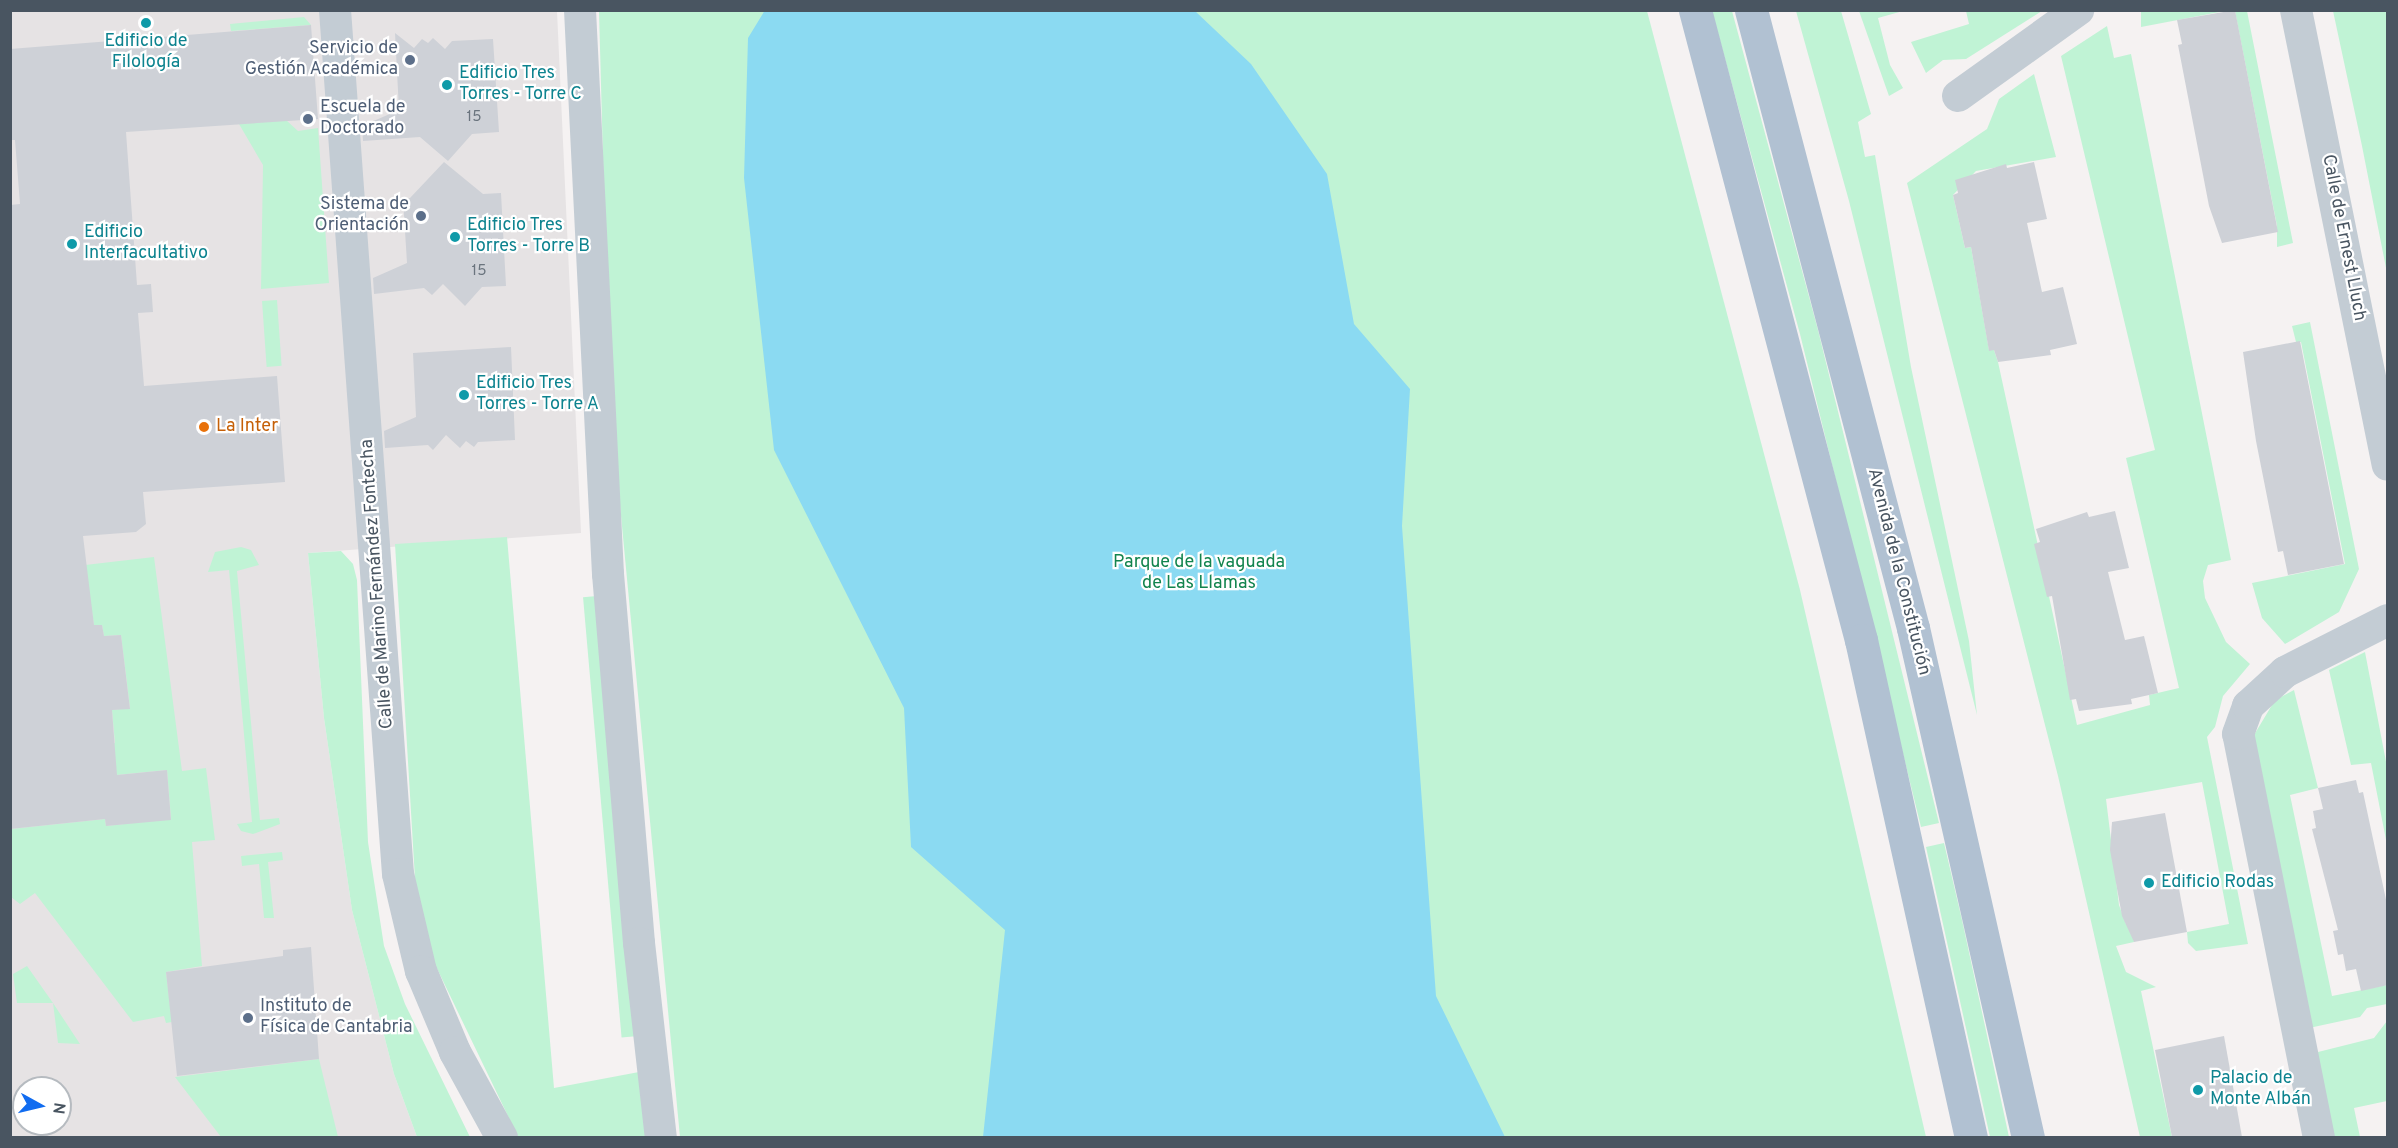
<!DOCTYPE html>
<meta charset="utf-8">
<style>
body{margin:0}
#map{position:relative;width:2398px;height:1148px;overflow:hidden;background:#f5f2f2;font-family:Overpass,sans-serif}
div>[style]{position:absolute}
[style*='--x']{left:calc(var(--x)*1px);top:calc(var(--y)*1px);width:calc(var(--w)*1px);rotate:calc(var(--a)*1deg)}
.education>*{inset:0;background:#e6e3e4}
.green>*{inset:0;background:#c0f3d5;transform-origin:0 0}
.water>*{inset:0;background:#8bdaf2}
.building>*{inset:0;background:#ced1d7}
.minor>*{height:32px;margin:-16px;padding:0 16px;transform-origin:16px;border-radius:16px;background:#c3ccd4}
.major>*{height:33px;margin:-16.5px;padding:0 16.5px;transform-origin:16.5px;border-radius:16.5px;background:#b1c1d2}
.dots>*{width:16px;height:16px;translate:-50% -50%;box-sizing:border-box;border:3px solid #fff;border-radius:50%}
span{translate:-50% -50%;white-space:nowrap;text-align:center;line-height:1.15;-webkit-text-stroke:4.5px #fff;paint-order:stroke}
.number-label{font-size:15px;color:#6a747e}
.number-label span{-webkit-text-stroke-width:0}
.culture-label{font-size:18px;color:#0d838f}
.left{translate:0 -50%;text-align:left}
.service-label{font-size:18px;color:#4e5e75}
.right{translate:-100% -50%;text-align:right}
.street-label{font-size:18px;color:#495561}
.food-label{font-size:18px;color:#c56008}
.park-label{font-size:18px;color:#12844e}
.frame{position:absolute;inset:0;border:12px solid #495561;pointer-events:none}
.north{position:absolute;left:12px;top:1076px;width:60px;height:60px;box-sizing:border-box;background:#fff;border:2px solid #b6bbc0;border-radius:50%;rotate:98deg;font-size:16px;font-weight:700;line-height:24px;text-align:center;color:#495561}
.north::after{content:'';display:block;margin:auto;width:21px;height:27px;background:#116cf0;clip-path:polygon(50% 0,100% 100%,50% 72%,0 100%)}
</style>
<div id="map">
<div class="education">
<div style="clip-path:polygon(evenodd,10px 11px,557px 11px,581px 533px,308px 553px,324px 718px,352px 910px,394px 1074px,417px 1137px,11px 1137px,10px 11px,24px 1088px,60px 1088px,60px 1124px,24px 1124px,24px 1088px)"></div>
</div>
<div class="green">
<div style="clip-path:polygon(599px 11px,1647px 11px,1800px 590px,1926px 1137px,680px 1137px,620px 505px,606px 269px)"></div>
<div style="clip-path:polygon(1712px 11px,1732px 11px,1818px 330px,1939px 823px,1921px 827px,1800px 334px)"></div>
<div style="clip-path:polygon(1796px 11px,1841px 11px,1871px 114px,1858px 122px,1865px 157px,1875px 155px,1911px 367px,1969px 641px,1977px 715px,1849px 201px)"></div>
<div style="clip-path:polygon(1859px 11px,1903px 11px,1878px 18px,1890px 65px,1903px 88px,1889px 96px)"></div>
<div style="clip-path:polygon(1966px 11px,1966px 10px,2042px 11px,1966px 59px,1943px 60px,1926px 73px,1911px 42px,1969px 24px)"></div>
<div style="clip-path:polygon(2141px 11px,2225px 11px,2141px 27px)"></div>
<div style="clip-path:polygon(2235px 11px,2247px 11px,2293px 243px,2277px 247px,2277px 226px)"></div>
<div style="clip-path:polygon(2333px 11px,2387px 11px,2387px 273px,2362px 146px)"></div>
<div style="clip-path:polygon(304px 17px,311px 25px,231px 31px,230px 24px)"></div>
<div style="clip-path:polygon(2107px 26px,2114px 58px,2131px 54px,2231px 560px,2208px 565px,2203px 581px,2205px 598px,2226px 642px,2250px 664px,2223px 696px,2215px 727px,2207px 737px,2248px 944px,2196px 951px,2188px 943px,2187px 932px,2229px 924px,2202px 782px,2106px 799px,2119px 905px,2126px 924px,2131px 924px,2134px 942px,2116px 946px,2126px 972px,2156px 987px,2141px 991px,2172px 1137px,2140px 1137px,2058px 776px,1907px 183px,1987px 129px,1999px 99px,2034px 74px,2056px 157px,1976px 171px,1953px 195px,1965px 248px,1971px 247px,1989px 350px,1994px 350px,1998px 362px,2077px 725px,2150px 705px,2149px 695px,2179px 688px,2126px 458px,2155px 450px,2061px 56px)"></div>
<div style="clip-path:polygon(286px 120px,298px 131px,318px 128px,329px 283px,261px 289px,263px 165px,239px 124px)"></div>
<div style="left:277px;top:300px;width:66px;height:15px;rotate:86deg"></div>
<div style="clip-path:polygon(2310px 322px,2359px 569px,2339px 612px,2285px 644px,2262px 618px,2252px 583px,2345px 564px,2301px 342px,2296px 342px,2292px 326px)"></div>
<div style="clip-path:polygon(507px 537px,554px 1088px,639px 1072px,647px 1137px,518px 1137px,431px 956px,415px 879px,395px 544px)"></div>
<div style="clip-path:polygon(241px 547px,251px 550px,259px 565px,237px 571px,260px 820px,279px 818px,280px 824px,253px 834px,241px 831px,237px 824px,252px 822px,229px 570px,208px 572px,215px 552px)"></div>
<div style="clip-path:polygon(341px 551px,353px 564px,357px 580px,368px 842px,384px 946px,405px 1004px,470px 1137px,417px 1137px,394px 1074px,352px 910px,324px 718px,308px 553px)"></div>
<div style="clip-path:polygon(154px 557px,182px 771px,206px 768px,215px 840px,192px 842px,202px 966px,166px 972px,172px 1022px,166px 1023px,164px 1016px,133px 1022px,35px 893px,20px 904px,11px 897px,11px 829px,105px 819px,106px 826px,171px 819px,167px 770px,106px 776px,103px 746px,115px 743px,112px 710px,130px 708px,121px 635px,104px 636px,102px 625px,94px 625px,85px 565px)"></div>
<div style="left:597px;top:596px;width:442px;height:14px;rotate:85deg"></div>
<div style="clip-path:polygon(2365px 652px,2387px 767px,2387px 845px,2371px 763px,2351px 765px,2329px 670px)"></div>
<div style="clip-path:polygon(2294px 690px,2318px 788px,2290px 795px,2332px 996px,2387px 985px,2387px 1004px,2367px 1008px,2360px 1017px,2309px 1028px,2254px 735px,2275px 700px)"></div>
<div style="clip-path:polygon(1944px 843px,1962px 920px,2009px 1137px,1990px 1137px,1926px 847px)"></div>
<div style="clip-path:polygon(282px 852px,283px 860px,268px 862px,274px 918px,264px 918px,259px 864px,242px 866px,241px 856px)"></div>
<div style="clip-path:polygon(27px 966px,53px 1003px,80px 1044px,58px 1043px,53px 1003px,17px 1003px,13px 974px)"></div>
<div style="clip-path:polygon(2387px 1021px,2387px 1101px,2354px 1108px,2360px 1137px,2331px 1137px,2314px 1053px,2374px 1038px)"></div>
<div style="clip-path:polygon(319px 1059px,338px 1137px,221px 1137px,175px 1077px)"></div>
</div>
<div class="water">
<div style="clip-path:polygon(765px 10px,1195px 11px,1251px 64px,1327px 174px,1354px 324px,1410px 389px,1402px 526px,1436px 996px,1505px 1137px,983px 1137px,1005px 930px,911px 847px,904px 708px,774px 450px,744px 178px,748px 38px)"></div>
</div>
<div class="building">
<div style="clip-path:polygon(2235px 10px,2278px 232px,2222px 243px,2209px 206px,2178px 45px,2182px 44px,2177px 20px)"></div>
<div style="clip-path:polygon(311px 25px,318px 119px,126px 132px,137px 285px,151px 284px,153px 312px,138px 313px,144px 386px,277px 376px,285px 482px,143px 492px,146px 524px,136px 532px,83px 536px,94px 625px,102px 625px,104px 636px,121px 635px,130px 709px,112px 710px,117px 775px,167px 770px,171px 820px,106px 826px,105px 819px,10px 829px,10px 205px,20px 204px,15px 140px,10px 140px,10px 49px)"></div>
<div style="clip-path:polygon(395px 33px,414px 48px,422px 39px,428px 43px,433px 38px,445px 49px,452px 41px,493px 39px,499px 132px,472px 134px,448px 161px,420px 137px,363px 141px,362px 126px,399px 110px)"></div>
<div style="clip-path:polygon(444px 162px,483px 194px,501px 193px,506px 286px,482px 287px,465px 306px,443px 284px,432px 295px,424px 288px,374px 294px,373px 278px,407px 263px,403px 199px,410px 198px)"></div>
<div style="clip-path:polygon(2034px 162px,2047px 219px,2027px 223px,2042px 292px,2063px 287px,2077px 344px,2050px 350px,2051px 355px,1998px 362px,1994px 350px,1989px 351px,1971px 247px,1965px 248px,1953px 195px,1958px 193px,1955px 180px,2006px 164px,2007px 168px)"></div>
<div style="clip-path:polygon(2300px 341px,2344px 564px,2288px 575px,2283px 551px,2278px 552px,2256px 441px,2243px 352px)"></div>
<div style="clip-path:polygon(511px 347px,515px 440px,478px 442px,474px 447px,466px 441px,460px 448px,446px 435px,433px 450px,428px 445px,385px 448px,384px 431px,416px 417px,413px 353px)"></div>
<div style="clip-path:polygon(2115px 511px,2129px 568px,2108px 572px,2125px 640px,2144px 636px,2158px 693px,2131px 699px,2132px 704px,2079px 711px,2076px 699px,2070px 700px,2052px 596px,2047px 597px,2034px 544px,2040px 542px,2036px 529px,2087px 512px,2089px 517px)"></div>
<div style="clip-path:polygon(2356px 780px,2359px 793px,2363px 792px,2388px 909px,2388px 985px,2361px 991px,2356px 969px,2346px 971px,2343px 954px,2338px 955px,2333px 931px,2338px 930px,2312px 829px,2316px 828px,2313px 811px,2323px 809px,2318px 788px)"></div>
<div style="clip-path:polygon(2165px 813px,2187px 932px,2134px 942px,2122px 916px,2110px 850px,2112px 822px)"></div>
<div style="clip-path:polygon(311px 947px,319px 1059px,177px 1076px,166px 972px,283px 956px,283px 950px)"></div>
<div style="clip-path:polygon(2224px 1036px,2242px 1137px,2172px 1137px,2155px 1050px)"></div>
</div>
<div class="minor">
<div style="--x:335;--y:10;--w:866;--a:85.83"></div>
<div style="--x:398;--y:874;--w:100;--a:76.7"></div>
<div style="--x:421;--y:971;--w:88;--a:67.2"></div>
<div style="--x:455;--y:1052;--w:98;--a:61.3"></div>
<div style="--x:580;--y:10;--w:565;--a:87.16"></div>
<div style="--x:608;--y:574;--w:370;--a:85.2"></div>
<div style="--x:639;--y:943;--w:196;--a:83.6"></div>
<div style="--x:2296;--y:10;--w:464;--a:78.6"></div>
<div style="--x:1958;--y:96;--w:148;--a:-35.6"></div>
<div style="--x:2319;--y:1138;--w:412;--a:-101.3"></div>
<div style="--x:2238;--y:734;--w:30;--a:-70"></div>
<div style="--x:2248;--y:706;--w:50;--a:-42.6"></div>
<div style="--x:2285;--y:672;--w:115;--a:-26.8"></div>
</div>
<div class="major">
<div style="--x:1695;--y:10;--w:652;--a:75.24"></div>
<div style="--x:1861;--y:640;--w:510;--a:77.54"></div>
<div style="--x:1751;--y:10;--w:639;--a:75.31"></div>
<div style="--x:1913;--y:628;--w:523;--a:77.29"></div>
</div>
<div class="dots">
<div style="left:146px;top:23px;background:#0f9aa8"></div>
<div style="left:410px;top:60px;background:#5c6f8a"></div>
<div style="left:447px;top:85px;background:#0f9aa8"></div>
<div style="left:308px;top:119px;background:#5c6f8a"></div>
<div style="left:421px;top:216px;background:#5c6f8a"></div>
<div style="left:455px;top:237px;background:#0f9aa8"></div>
<div style="left:72px;top:244px;background:#0f9aa8"></div>
<div style="left:464px;top:395px;background:#0f9aa8"></div>
<div style="left:204px;top:427px;background:#e8710a"></div>
<div style="left:2149px;top:883px;background:#0f9aa8"></div>
<div style="left:248px;top:1018px;background:#5c6f8a"></div>
<div style="left:2198px;top:1090px;background:#0f9aa8"></div>
</div>
<div class="number-label">
<span style="left:474px;top:118px">15</span>
<span style="left:479px;top:272px">15</span>
</div>
<div class="culture-label">
<span style="left:146px;top:53px">Edificio de<br>Filología</span>
<span class="left" style="left:459px;top:85px">Edificio Tres<br>Torres - Torre C</span>
<span class="left" style="left:467px;top:237px">Edificio Tres<br>Torres - Torre B</span>
<span class="left" style="left:84px;top:244px">Edificio<br>Interfacultativo</span>
<span class="left" style="left:476px;top:395px">Edificio Tres<br>Torres - Torre A</span>
<span class="left" style="left:2161px;top:883px">Edificio Rodas</span>
<span class="left" style="left:2210px;top:1090px">Palacio de<br>Monte Albán</span>
</div>
<div class="service-label">
<span class="right" style="left:398px;top:60px">Servicio de<br>Gestión Académica</span>
<span class="left" style="left:320px;top:119px">Escuela de<br>Doctorado</span>
<span class="right" style="left:409px;top:216px">Sistema de<br>Orientación</span>
<span class="left" style="left:260px;top:1018px">Instituto de<br>Física de Cantabria</span>
</div>
<div class="street-label">
<span style="left:2343px;top:238px;rotate:79deg">Calle de Ernest Lluch</span>
<span style="left:1898px;top:572px;rotate:76deg">Avenida de la Constitución</span>
<span style="left:378px;top:584px;rotate:-94deg">Calle de Marino Fernández Fontecha</span>
</div>
<div class="food-label">
<span class="left" style="left:216px;top:427px">La Inter</span>
</div>
<div class="park-label">
<span style="left:1199px;top:574px">Parque de la vaguada<br>de Las Llamas</span>
</div>
<div class="frame"></div>
<div class="north">N</div>
</div>
